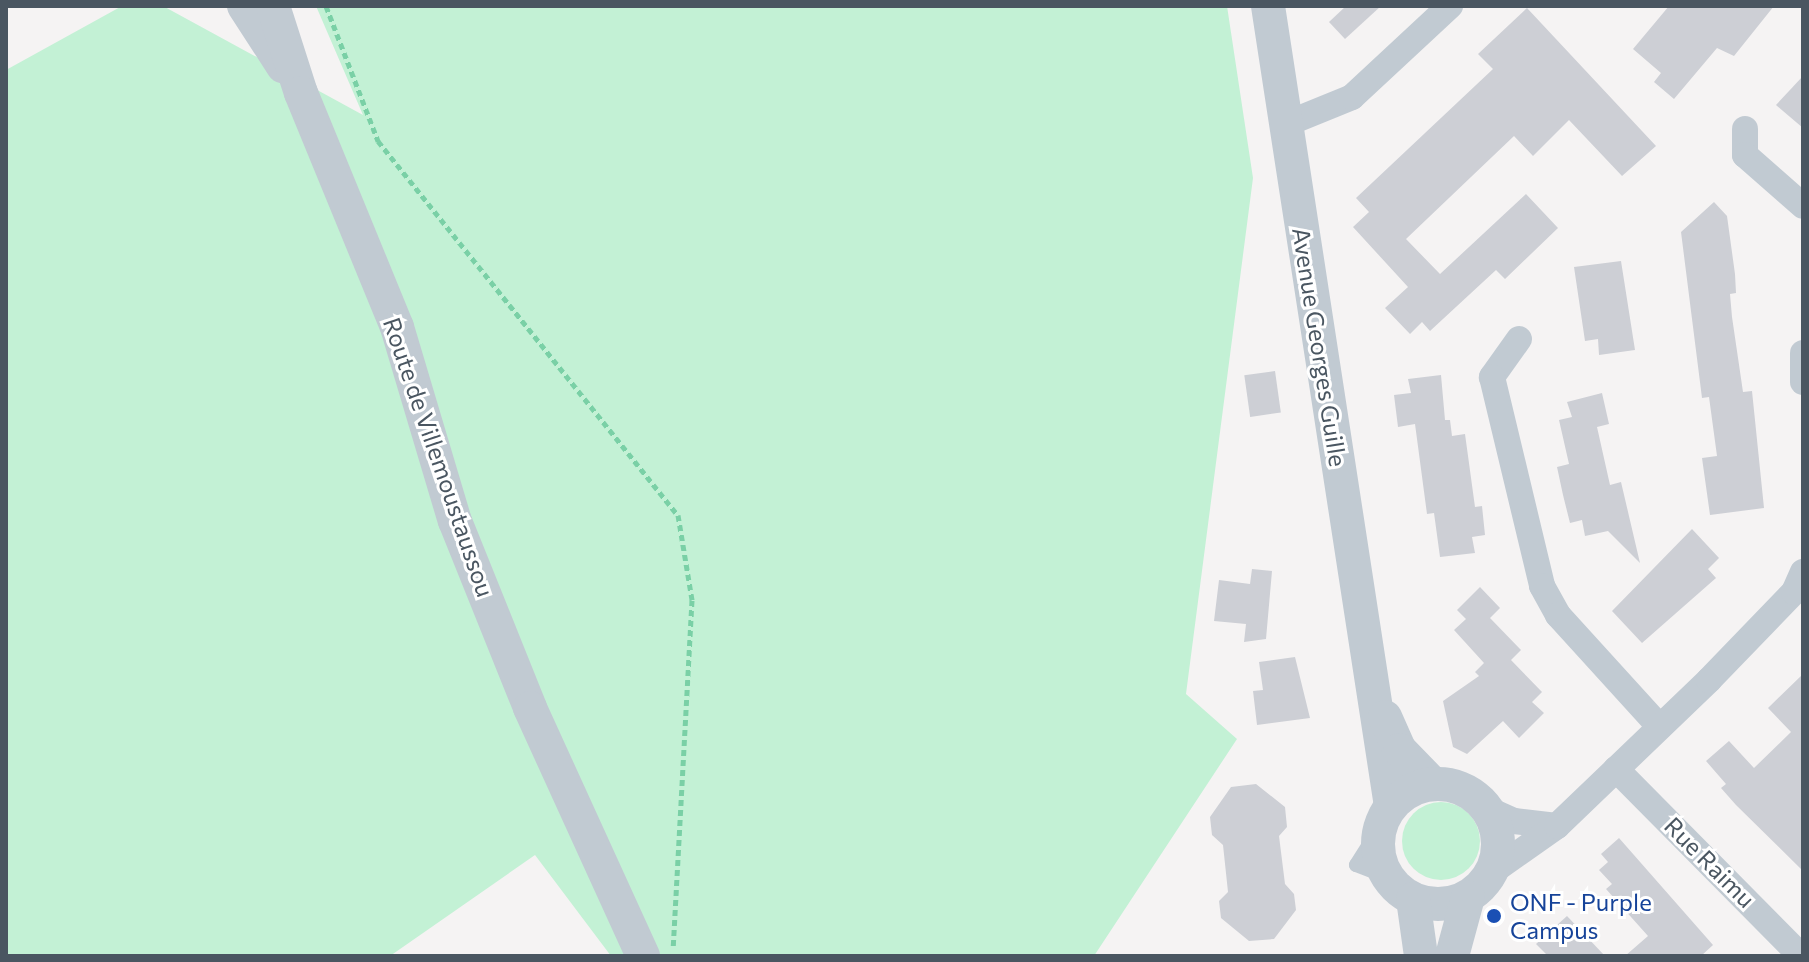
<!DOCTYPE html>
<style>
body{margin:0}
#map{position:relative;width:1809px;height:962px;overflow:hidden;background:#f5f3f3;font-family:Commissioner,sans-serif}
div>[style]{position:absolute}
[style*='--x']{left:calc(var(--x)*1px);top:calc(var(--y)*1px);width:calc(var(--w)*1px);rotate:calc(var(--a)*1deg)}
.green>*{inset:0;background:#c3f1d5}
.round{border-radius:50%}
.building>*{inset:0;background:#cdcfd5;transform-origin:0 0}
.path>*{height:5px;margin-top:-2.5px;transform-origin:0;background:repeating-linear-gradient(90deg,#7ad0a6 0 6px,transparent 0 10px)}
.service>*{height:14px;margin:-7px;padding:0 7px;transform-origin:7px;border-radius:7px;background:#c1cad2}
.minor>*{height:26px;margin:-13px;padding:0 13px;transform-origin:13px;border-radius:13px;background:#c1cad2}
.tertiary>*{height:34px;margin:-17px;padding:0 17px;transform-origin:17px;border-radius:17px;background:#c1cad2}
.tertiary>.ring{margin:-17px;padding:0;box-sizing:content-box;background:none;border:34px solid #c1cad2;border-radius:50%}
.dots>*{width:22px;height:22px;translate:-50% -50%;box-sizing:border-box;border:4px solid #fff;border-radius:50%}
span{translate:-50% -50%;white-space:nowrap;text-align:center;line-height:1.15;-webkit-text-stroke:6px #fff;paint-order:stroke}
.street-label{font-size:24px;color:#4a5661}
.transit-label{font-size:24px;color:#164399}
.left{translate:0 -50%;text-align:left}
.frame{position:absolute;inset:0;border:8px solid #4a5661;pointer-events:none}
</style>
<div id="map">
<div class="green">
<div style="clip-path:polygon(122px 6px,163px 6px,363px 115px,316px 6px,1227px 6px,1253px 178px,1186px 694px,1237px 739px,1094px 956px,611px 956px,535px 855px,390px 956px,6px 956px,6px 70px)"></div>
<div class="round" style="left:1402px;top:802px;width:78px;height:78px"></div>
</div>
<div class="building">
<div style="clip-path:polygon(1346px 6px,1381px 6px,1345px 39px,1329px 22px)"></div>
<div style="clip-path:polygon(1669px 6px,1774px 6px,1734px 56px,1717px 48px,1674px 99px,1654px 82px,1661px 73px,1633px 49px)"></div>
<div style="clip-path:polygon(1527px 8px,1656px 146px,1622px 176px,1569px 120px,1533px 156px,1514px 136px,1406px 239px,1440px 274px,1526px 194px,1558px 228px,1505px 279px,1496px 270px,1430px 331px,1422px 322px,1410px 334px,1385px 308px,1408px 287px,1353px 227px,1369px 212px,1356px 198px,1493px 69px,1478px 54px)"></div>
<div style="clip-path:polygon(1803px 76px,1803px 128px,1776px 105px)"></div>
<div style="clip-path:polygon(1714px 202px,1727px 216px,1735px 274px,1736px 293px,1730px 294px,1732px 317px,1743px 392px,1752px 391px,1764px 508px,1710px 515px,1702px 458px,1717px 456px,1709px 397px,1702px 398px,1681px 232px)"></div>
<div style="clip-path:polygon(1621px 261px,1635px 350px,1599px 355px,1598px 339px,1585px 341px,1574px 267px)"></div>
<div style="left:1275px;top:371px;width:42px;height:31px;rotate:82deg"></div>
<div style="clip-path:polygon(1441px 375px,1445px 420px,1450px 420px,1452px 436px,1465px 434px,1475px 507px,1482px 506px,1485px 535px,1472px 537px,1475px 553px,1440px 557px,1434px 513px,1427px 514px,1415px 424px,1398px 427px,1394px 395px,1411px 393px,1408px 379px)"></div>
<div style="clip-path:polygon(1602px 393px,1609px 424px,1597px 427px,1610px 485px,1621px 482px,1640px 563px,1608px 531px,1585px 536px,1582px 520px,1570px 523px,1563px 495px,1557px 467px,1569px 464px,1559px 420px,1572px 417px,1567px 402px)"></div>
<div style="clip-path:polygon(1692px 529px,1719px 558px,1708px 569px,1716px 578px,1642px 643px,1612px 611px)"></div>
<div style="clip-path:polygon(1252px 569px,1272px 571px,1266px 639px,1244px 642px,1246px 624px,1214px 621px,1219px 580px,1250px 584px)"></div>
<div style="clip-path:polygon(1480px 587px,1500px 608px,1490px 618px,1521px 650px,1511px 660px,1542px 692px,1532px 702px,1544px 713px,1519px 738px,1503px 721px,1467px 754px,1453px 747px,1443px 701px,1479px 676px,1475px 672px,1484px 663px,1454px 630px,1466px 619px,1457px 610px)"></div>
<div style="clip-path:polygon(1295px 657px,1310px 718px,1257px 725px,1253px 691px,1263px 690px,1259px 662px)"></div>
<div style="clip-path:polygon(1803px 674px,1803px 871px,1736px 805px,1721px 788px,1726px 784px,1706px 761px,1729px 741px,1754px 768px,1791px 732px,1768px 708px)"></div>
<div style="clip-path:polygon(1256px 784px,1285px 807px,1287px 827px,1279px 836px,1285px 884px,1294px 894px,1296px 910px,1274px 939px,1249px 941px,1221px 918px,1219px 901px,1228px 892px,1223px 845px,1212px 835px,1210px 817px,1231px 787px)"></div>
<div style="clip-path:polygon(1619px 838px,1713px 945px,1701px 956px,1625px 956px,1648px 936px,1606px 889px,1612px 884px,1599px 870px,1608px 862px,1601px 854px)"></div>
<div style="clip-path:polygon(1567px 916px,1605px 956px,1548px 956px,1536px 944px)"></div>
</div>
<div class="path">
<div style="--x:326;--y:6;--w:145;--a:68.9"></div>
<div style="--x:378;--y:141;--w:479;--a:51.3"></div>
<div style="--x:678;--y:515;--w:86;--a:80.6"></div>
<div style="--x:692;--y:600;--w:348;--a:93.1"></div>
</div>
<div class="service">
<div style="--x:1380;--y:827;--w:45;--a:122.3"></div>
<div style="--x:1356;--y:865;--w:34;--a:21"></div>
</div>
<div class="minor">
<div style="--x:1286;--y:124;--w:71;--a:-22.2"></div>
<div style="--x:1352;--y:97;--w:134;--a:-42.9"></div>
<div style="--x:1745;--y:129;--w:26;--a:90"></div>
<div style="--x:1745;--y:155;--w:77;--a:41.3"></div>
<div style="--x:1519;--y:339;--w:47;--a:125.4"></div>
<div style="--x:1492;--y:377;--w:215;--a:76.5"></div>
<div style="--x:1542;--y:586;--w:33;--a:61"></div>
<div style="--x:1558;--y:615;--w:151;--a:47.7"></div>
<div style="--x:1803;--y:353;--w:29;--a:90"></div>
<div style="--x:1616;--y:769;--w:263;--a:45.3"></div>
<div style="--x:1489;--y:810;--w:27;--a:24"></div>
<div style="--x:1514;--y:821;--w:43;--a:6.6"></div>
<div style="--x:1492;--y:872;--w:80;--a:-35.3"></div>
<div style="--x:1557;--y:826;--w:211;--a:-43.8"></div>
<div style="--x:1709;--y:680;--w:122;--a:-46"></div>
<div style="--x:1794;--y:592;--w:22;--a:-66"></div>
</div>
<div class="tertiary">
<div style="--x:244;--y:6;--w:72;--a:57"></div>
<div style="--x:273;--y:6;--w:91;--a:72.2"></div>
<div style="--x:301;--y:93;--w:253;--a:67.7"></div>
<div style="--x:397;--y:327;--w:202;--a:73.4"></div>
<div style="--x:455;--y:521;--w:201;--a:68.1"></div>
<div style="--x:530;--y:708;--w:273;--a:65.5"></div>
<div style="--x:1268;--y:6;--w:809;--a:81.26"></div>
<div style="--x:1385;--y:717;--w:36;--a:66"></div>
<div style="--x:1400;--y:750;--w:47;--a:45.9"></div>
<div class="ring" style="left:1378px;top:784px;width:86px;height:86px"></div>
<div style="--x:1413;--y:899;--w:58;--a:82"></div>
<div style="--x:1452;--y:956;--w:61;--a:-74.8"></div>
</div>
<div class="dots">
<div style="left:1494px;top:916px;background:#1a4fb4"></div>
</div>
<div class="street-label">
<span style="left:1320px;top:347px;rotate:81deg">Avenue Georges Guille</span>
<span style="left:439px;top:457px;rotate:71deg">Route de Villemoustaussou</span>
<span style="left:1710px;top:862px;rotate:45deg">Rue Raimu</span>
</div>
<div class="transit-label">
<span class="left" style="left:1510px;top:916px">ONF - Purple<br>Campus</span>
</div>
<div class="frame"></div>
</div>
